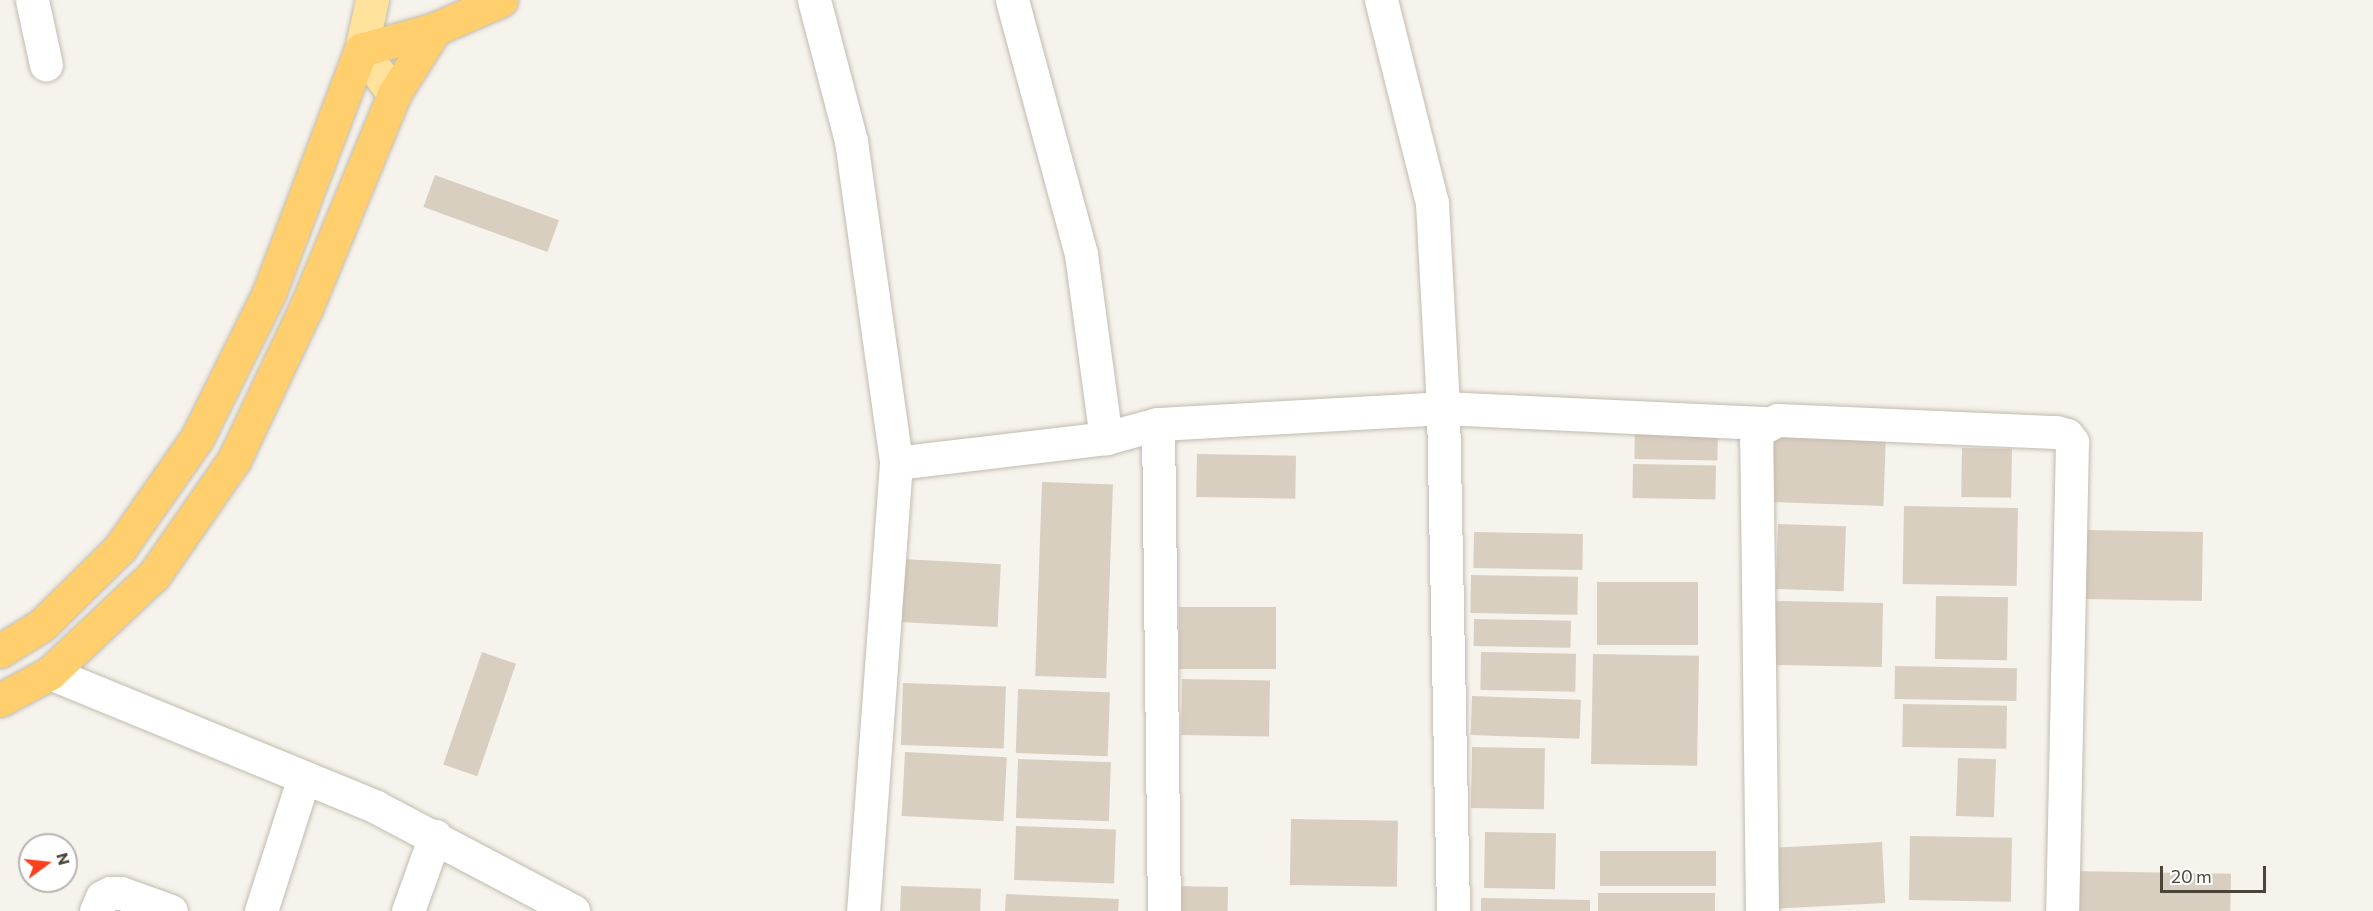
<!DOCTYPE html>
<style>
body{margin:0}
#map{position:relative;width:2373px;height:911px;overflow:hidden;background:#f6f3ec;font-family:Commissioner,sans-serif}
div>[style]{position:absolute}
[style*='--x']{left:calc(var(--x)*1px);top:calc(var(--y)*1px);width:calc(var(--w)*1px);rotate:calc(var(--a)*1deg)}
.building>*{inset:0;background:#d8cfc1;transform-origin:0 0}
.roads{filter:drop-shadow(0 0 2px #c2bbae) drop-shadow(0 0 2px #c2bbae)}
.minor>*{height:33px;margin:-16.5px;padding:0 16.5px;transform-origin:16.5px;border-radius:16.5px;background:#fff}
.major>*{height:33px;margin:-16.5px;padding:0 16.5px;transform-origin:16.5px;border-radius:16.5px;background:#ffe39c}
.highway>*{height:33px;margin:-16.5px;padding:0 16.5px;transform-origin:16.5px;border-radius:16.5px;background:#ffcf6e}
span{translate:-50% -50%;white-space:nowrap;text-align:center;line-height:1.15;-webkit-text-stroke:5px #fff;paint-order:stroke}
.north{position:absolute;left:18px;top:833px;width:60px;height:60px;box-sizing:border-box;background:#fff;border:2px solid #b7b4b0;border-radius:50%;rotate:75deg;font-size:16px;font-weight:700;line-height:24px;text-align:center;color:#4b4439}
.north::after{content:'';display:block;margin:auto;width:21px;height:27px;background:#fc3f1d;clip-path:polygon(50% 0,100% 100%,50% 72%,0 100%)}
.scale{position:absolute;left:2160px;top:866px;width:106px;height:27px;box-sizing:border-box;border:3px solid #4b4439;border-top:0;padding-left:8px;font-size:18px;line-height:21px;white-space:nowrap;color:#4b4439;-webkit-text-stroke:4px #fff;paint-order:stroke}
</style>
<div id="map">
<div class="building">
<div style="left:435px;top:175px;width:132px;height:34px;rotate:20deg"></div>
<div style="left:1635px;top:424px;width:83px;height:35px;rotate:1deg"></div>
<div style="left:1773px;top:431px;width:113px;height:71px;rotate:2deg"></div>
<div style="left:1962px;top:448px;width:50px;height:49px;rotate:1deg"></div>
<div style="left:1197px;top:454px;width:99px;height:43px;rotate:1deg"></div>
<div style="left:1633px;top:464px;width:83px;height:34px;rotate:1deg"></div>
<div style="left:1042px;top:482px;width:71px;height:194px;rotate:2deg"></div>
<div style="left:1904px;top:506px;width:114px;height:78px;rotate:1deg"></div>
<div style="left:1778px;top:524px;width:68px;height:65px;rotate:2deg"></div>
<div style="left:2087px;top:530px;width:116px;height:69px;rotate:1deg"></div>
<div style="left:1474px;top:532px;width:109px;height:36px;rotate:1deg"></div>
<div style="left:902px;top:559px;width:99px;height:63px;rotate:3deg"></div>
<div style="left:1471px;top:575px;width:107px;height:38px;rotate:1deg"></div>
<div style="left:1597px;top:582px;width:101px;height:63px"></div>
<div style="left:1936px;top:596px;width:72px;height:63px;rotate:1deg"></div>
<div style="left:1775px;top:601px;width:108px;height:64px;rotate:1deg"></div>
<div style="left:1179px;top:607px;width:97px;height:62px"></div>
<div style="left:1474px;top:619px;width:97px;height:27px;rotate:1deg"></div>
<div style="left:482px;top:652px;width:36px;height:119px;rotate:19deg"></div>
<div style="left:1481px;top:652px;width:95px;height:38px;rotate:1deg"></div>
<div style="left:1593px;top:654px;width:106px;height:110px;rotate:1deg"></div>
<div style="left:1895px;top:666px;width:122px;height:33px;rotate:1deg"></div>
<div style="left:1182px;top:679px;width:88px;height:56px;rotate:1deg"></div>
<div style="left:903px;top:683px;width:103px;height:62px;rotate:2deg"></div>
<div style="left:1018px;top:689px;width:92px;height:64px;rotate:2deg"></div>
<div style="left:1472px;top:696px;width:109px;height:39px;rotate:2deg"></div>
<div style="left:1903px;top:704px;width:104px;height:43px;rotate:1deg"></div>
<div style="left:1472px;top:747px;width:73px;height:61px;rotate:1deg"></div>
<div style="left:905px;top:752px;width:102px;height:64px;rotate:3deg"></div>
<div style="left:1958px;top:758px;width:38px;height:58px;rotate:2deg"></div>
<div style="left:1018px;top:759px;width:93px;height:59px;rotate:2deg"></div>
<div style="left:1291px;top:819px;width:107px;height:66px;rotate:1deg"></div>
<div style="left:1016px;top:826px;width:100px;height:54px;rotate:2deg"></div>
<div style="left:1485px;top:832px;width:71px;height:56px;rotate:1deg"></div>
<div style="left:1910px;top:836px;width:102px;height:64px;rotate:1deg"></div>
<div style="left:1882px;top:842px;width:61px;height:118px;rotate:87deg"></div>
<div style="left:1600px;top:851px;width:116px;height:35px"></div>
<div style="left:2070px;top:871px;width:161px;height:40px;rotate:1deg"></div>
<div style="left:901px;top:886px;width:80px;height:25px;rotate:2deg"></div>
<div style="left:1173px;top:886px;width:55px;height:25px;rotate:1deg"></div>
<div style="left:1598px;top:893px;width:117px;height:18px"></div>
<div style="clip-path:polygon(1006px 894px,1119px 899px,1118px 911px,1005px 911px)"></div>
<div style="clip-path:polygon(1481px 898px,1590px 900px,1590px 911px,1481px 911px)"></div>
</div>
<div class="roads">
<div class="minor">
<div style="--x:32;--y:0;--w:66;--a:77.8"></div>
<div style="--x:814;--y:0;--w:146;--a:75.3"></div>
<div style="--x:851;--y:141;--w:325;--a:82"></div>
<div style="--x:896;--y:463;--w:449;--a:94.2"></div>
<div style="--x:1012;--y:0;--w:263;--a:74.8"></div>
<div style="--x:1081;--y:254;--w:186;--a:82.3"></div>
<div style="--x:1381;--y:0;--w:209;--a:75.9"></div>
<div style="--x:1432;--y:203;--w:205;--a:86.9"></div>
<div style="--x:1443;--y:408;--w:324;--a:2.7"></div>
<div style="--x:1158;--y:424;--w:487;--a:89.3"></div>
<div style="--x:896;--y:463;--w:211;--a:-6.8"></div>
<div style="--x:1106;--y:438;--w:54;--a:-15.1"></div>
<div style="--x:1158;--y:424;--w:285;--a:-3.2"></div>
<div style="--x:1443;--y:408;--w:503;--a:88.86"></div>
<div style="--x:50;--y:673;--w:352;--a:22.3"></div>
<div style="--x:376;--y:807;--w:223;--a:27.8"></div>
<div style="--x:96;--y:911;--w:15;--a:-67"></div>
<div style="--x:102;--y:897;--w:9;--a:-27"></div>
<div style="--x:110;--y:893;--w:11;--a:0"></div>
<div style="--x:121;--y:893;--w:53;--a:19.8"></div>
<div style="--x:261;--y:911;--w:138;--a:-72.2"></div>
<div style="--x:408;--y:911;--w:80;--a:-70.2"></div>
<div style="--x:1762;--y:911;--w:468;--a:-90.7"></div>
<div style="--x:1756;--y:443;--w:13;--a:-81"></div>
<div style="--x:1758;--y:430;--w:22;--a:-27"></div>
<div style="--x:1778;--y:420;--w:278;--a:2.5"></div>
<div style="--x:2056;--y:432;--w:11;--a:15"></div>
<div style="--x:2067;--y:435;--w:9;--a:54"></div>
<div style="--x:2072;--y:442;--w:469;--a:91.2"></div>
</div>
<div class="major">
<div style="--x:372;--y:0;--w:51;--a:102.4"></div>
<div style="--x:361;--y:50;--w:55;--a:53.1"></div>
</div>
<div class="highway">
<div style="--x:0;--y:651;--w:49;--a:-31.8"></div>
<div style="--x:42;--y:625;--w:110;--a:-44.6"></div>
<div style="--x:120;--y:548;--w:134;--a:-55"></div>
<div style="--x:197;--y:438;--w:162;--a:-63.6"></div>
<div style="--x:269;--y:293;--w:260;--a:-69.3"></div>
<div style="--x:361;--y:50;--w:77;--a:-15.8"></div>
<div style="--x:435;--y:29;--w:72;--a:-23.7"></div>
<div style="--x:0;--y:700;--w:57;--a:-28.4"></div>
<div style="--x:50;--y:673;--w:143;--a:-43.3"></div>
<div style="--x:154;--y:575;--w:140;--a:-55.2"></div>
<div style="--x:234;--y:460;--w:168;--a:-64.7"></div>
<div style="--x:306;--y:308;--w:231;--a:-67.6"></div>
<div style="--x:394;--y:94;--w:77;--a:-57.8"></div>
</div>
</div>
<div class="north">N</div>
<div class="scale">20 m</div>
</div>
